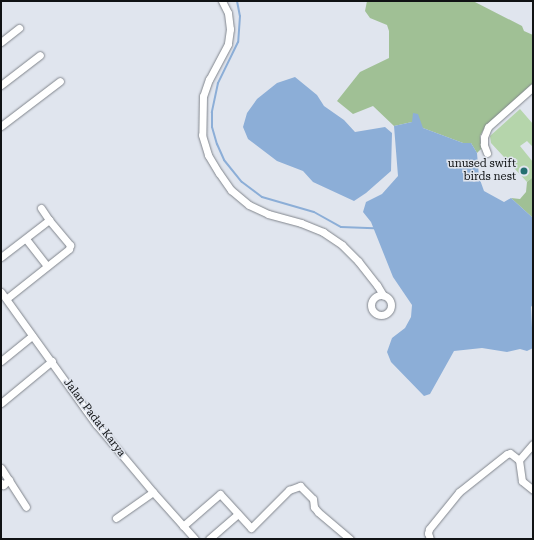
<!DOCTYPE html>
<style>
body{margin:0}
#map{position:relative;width:534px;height:540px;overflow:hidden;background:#e0e5ee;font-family:"Roboto Serif",serif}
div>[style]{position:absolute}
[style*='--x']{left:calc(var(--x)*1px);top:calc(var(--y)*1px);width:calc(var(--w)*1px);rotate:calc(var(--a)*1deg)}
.green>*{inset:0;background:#b5d5ab}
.forest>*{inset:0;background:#a0c095}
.water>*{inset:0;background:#8caed7}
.stream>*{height:2px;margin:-1px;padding:0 1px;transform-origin:1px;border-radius:1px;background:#8caed7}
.roads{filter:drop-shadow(0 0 1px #80858c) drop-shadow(0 0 1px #80858c)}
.street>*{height:7px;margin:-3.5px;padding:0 3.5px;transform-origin:3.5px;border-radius:3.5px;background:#fff}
.street>.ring{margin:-3.5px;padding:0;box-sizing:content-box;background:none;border:7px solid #fff;border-radius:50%}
.dots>*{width:11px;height:11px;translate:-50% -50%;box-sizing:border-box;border:2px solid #e0e5ee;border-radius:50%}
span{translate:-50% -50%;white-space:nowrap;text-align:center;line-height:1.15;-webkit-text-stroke:3px #e0e5ee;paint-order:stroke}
.poi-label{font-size:11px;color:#101214}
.right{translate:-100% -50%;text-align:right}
.street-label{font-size:11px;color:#101214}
.frame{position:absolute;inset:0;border:2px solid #101214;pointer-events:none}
</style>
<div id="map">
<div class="green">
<div style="clip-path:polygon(520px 109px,533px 124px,533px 147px,527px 141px,520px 146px,533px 162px,533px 177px,527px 182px,491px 143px,490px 136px)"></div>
</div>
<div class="forest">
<div style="clip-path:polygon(367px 1px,473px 1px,522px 26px,524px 31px,533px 35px,533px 83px,485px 127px,480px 136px,481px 149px,477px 153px,471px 143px,463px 143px,423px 128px,412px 122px,394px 126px,373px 106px,353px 114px,337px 101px,360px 72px,389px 58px,389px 31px,387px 25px,370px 18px,365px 11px)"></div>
<div style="clip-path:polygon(533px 177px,533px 218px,511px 198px,520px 199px,526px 192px,527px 182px)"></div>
</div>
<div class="water">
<div style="clip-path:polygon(295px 77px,317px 95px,324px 106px,344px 120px,355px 132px,385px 127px,392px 133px,391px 171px,366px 193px,354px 201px,313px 182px,303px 171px,277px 161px,248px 139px,243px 127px,247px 113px,257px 99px,277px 83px)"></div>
<div style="clip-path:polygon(413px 113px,418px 114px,423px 128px,463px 143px,471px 143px,477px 153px,479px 177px,484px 191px,504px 202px,511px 198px,533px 218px,533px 304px,531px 307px,533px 348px,527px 351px,520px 349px,507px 352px,482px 348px,454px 351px,430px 394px,424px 396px,391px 362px,387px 352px,392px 338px,405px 328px,411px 317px,412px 305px,393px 277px,371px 222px,363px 212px,366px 202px,382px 194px,398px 176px,394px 126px,412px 122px)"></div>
</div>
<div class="stream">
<div style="--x:237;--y:1;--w:15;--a:79"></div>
<div style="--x:240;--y:16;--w:26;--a:94"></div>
<div style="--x:238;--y:42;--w:46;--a:116"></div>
<div style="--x:218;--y:83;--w:30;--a:102"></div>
<div style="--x:212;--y:112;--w:15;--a:90"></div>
<div style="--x:212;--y:127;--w:18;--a:74"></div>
<div style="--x:217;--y:144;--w:17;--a:66"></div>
<div style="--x:224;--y:160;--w:28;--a:51"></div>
<div style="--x:242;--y:182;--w:25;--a:37"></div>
<div style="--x:262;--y:197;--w:54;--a:16.1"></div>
<div style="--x:314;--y:212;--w:31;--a:29"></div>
<div style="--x:341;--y:227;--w:33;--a:2"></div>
</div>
<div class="roads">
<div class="street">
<div style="--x:222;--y:1;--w:13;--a:63"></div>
<div style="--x:228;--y:13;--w:16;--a:83"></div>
<div style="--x:230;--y:29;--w:15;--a:98"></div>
<div style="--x:228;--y:44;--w:40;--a:118"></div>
<div style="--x:209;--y:79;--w:18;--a:109"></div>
<div style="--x:203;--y:96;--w:39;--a:91"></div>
<div style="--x:202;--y:135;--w:21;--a:73"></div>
<div style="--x:208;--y:155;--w:21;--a:59"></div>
<div style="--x:219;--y:173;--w:21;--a:55"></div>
<div style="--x:231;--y:190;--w:23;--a:40"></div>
<div style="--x:249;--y:205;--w:21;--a:25"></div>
<div style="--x:268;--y:214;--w:34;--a:15"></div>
<div style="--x:301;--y:223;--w:24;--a:22"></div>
<div style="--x:323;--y:232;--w:23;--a:34"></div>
<div style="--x:342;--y:245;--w:23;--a:45"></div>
<div style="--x:358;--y:261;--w:31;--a:52"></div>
<div style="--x:377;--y:285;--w:12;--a:59"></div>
<div style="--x:1;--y:42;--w:23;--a:-38"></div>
<div style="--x:1;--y:85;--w:49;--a:-37.6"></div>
<div style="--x:1;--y:126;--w:74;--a:-37.3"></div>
<div style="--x:487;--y:153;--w:9;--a:-111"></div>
<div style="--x:484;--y:145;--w:8;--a:-90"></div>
<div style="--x:484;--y:137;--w:11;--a:-68"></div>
<div style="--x:488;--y:127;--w:60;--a:-41.6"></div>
<div style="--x:41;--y:208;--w:14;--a:56"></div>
<div style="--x:26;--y:239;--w:34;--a:52"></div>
<div style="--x:1;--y:257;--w:61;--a:-37.6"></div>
<div style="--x:49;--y:220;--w:33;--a:50"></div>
<div style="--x:70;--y:245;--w:4;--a:104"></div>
<div style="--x:69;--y:249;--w:80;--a:141.6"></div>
<div style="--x:1;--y:292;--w:163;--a:54.3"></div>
<div style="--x:96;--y:424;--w:89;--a:50"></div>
<div style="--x:153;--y:492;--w:63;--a:48.2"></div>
<div class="ring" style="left:371px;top:295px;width:13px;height:13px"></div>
<div style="--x:1;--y:361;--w:40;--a:-39"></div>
<div style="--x:1;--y:403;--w:66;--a:-39.5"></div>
<div style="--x:519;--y:460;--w:21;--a:-49"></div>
<div style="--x:1;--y:468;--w:46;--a:57.3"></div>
<div style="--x:1;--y:483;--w:3;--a:45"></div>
<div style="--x:3;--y:485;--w:8;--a:-40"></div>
<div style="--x:116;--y:518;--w:45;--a:-35.1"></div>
<div style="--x:183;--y:526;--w:49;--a:-40.9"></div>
<div style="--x:220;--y:494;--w:46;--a:47.6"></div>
<div style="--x:251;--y:528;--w:54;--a:-45"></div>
<div style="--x:289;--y:490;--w:12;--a:-20"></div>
<div style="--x:300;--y:486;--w:18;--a:45"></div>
<div style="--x:313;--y:499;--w:8;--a:83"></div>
<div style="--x:314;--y:507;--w:6;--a:51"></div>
<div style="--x:318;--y:512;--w:42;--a:40.2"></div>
<div style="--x:209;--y:539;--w:38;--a:-41"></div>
<div style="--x:430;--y:539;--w:6;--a:-108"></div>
<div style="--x:428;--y:533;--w:4;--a:-76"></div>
<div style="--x:429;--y:529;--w:48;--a:-51"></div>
<div style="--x:459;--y:492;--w:61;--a:-38.4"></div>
<div style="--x:507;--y:454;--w:3;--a:-18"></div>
<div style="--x:510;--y:453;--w:11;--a:38"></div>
<div style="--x:519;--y:460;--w:21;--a:82"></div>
<div style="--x:522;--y:481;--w:14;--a:39"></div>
</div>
</div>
<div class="dots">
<div style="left:524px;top:171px;background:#246f70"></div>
</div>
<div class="poi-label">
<span class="right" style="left:516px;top:171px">unused swift<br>birds nest</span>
</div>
<div class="street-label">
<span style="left:94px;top:418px;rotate:53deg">Jalan Padat Karya</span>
</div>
<div class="frame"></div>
</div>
